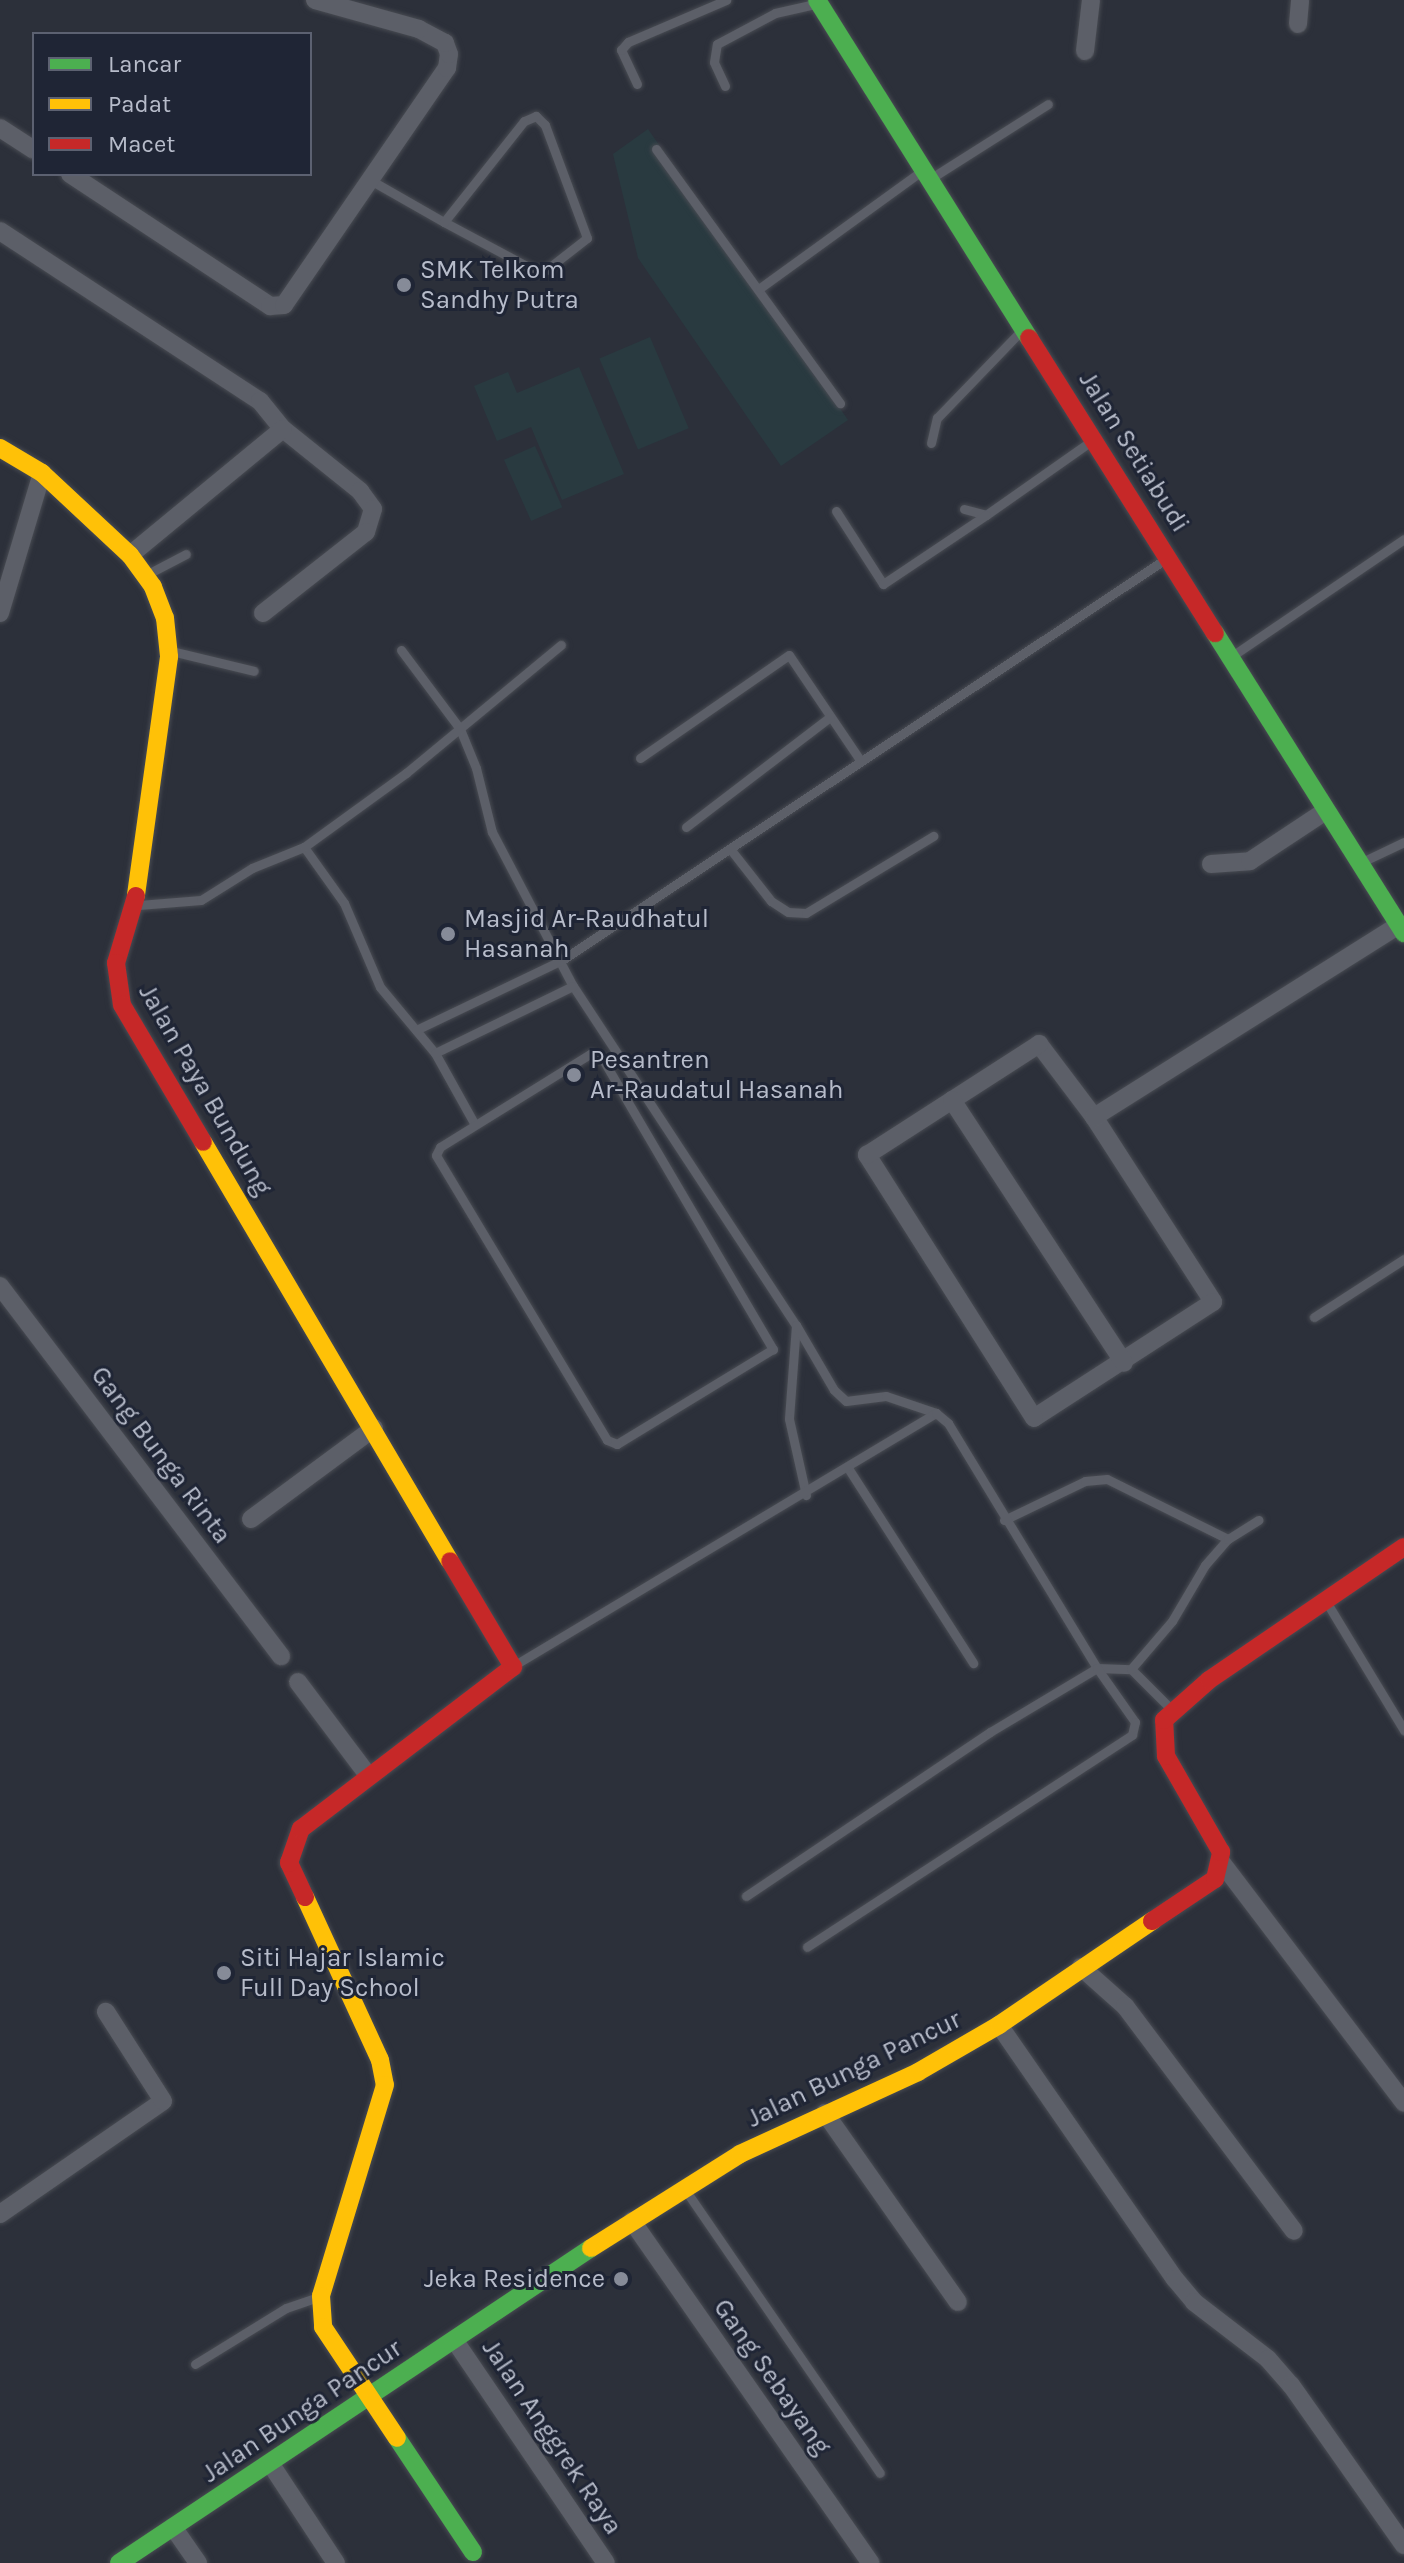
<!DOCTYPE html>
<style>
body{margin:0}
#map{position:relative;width:1404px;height:2563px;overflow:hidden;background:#2c303a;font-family:Karla,sans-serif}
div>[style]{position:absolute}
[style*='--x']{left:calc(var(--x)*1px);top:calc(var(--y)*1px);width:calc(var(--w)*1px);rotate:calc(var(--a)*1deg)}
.green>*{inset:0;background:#293a40;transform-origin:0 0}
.roads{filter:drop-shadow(0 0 2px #484b52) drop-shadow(0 0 2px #484b52)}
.lane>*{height:9px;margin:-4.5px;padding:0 4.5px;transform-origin:4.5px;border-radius:4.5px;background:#5c5f68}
.street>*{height:18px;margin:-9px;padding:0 9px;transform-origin:9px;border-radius:9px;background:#5c5f68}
.fast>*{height:18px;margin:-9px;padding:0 9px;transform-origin:9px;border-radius:9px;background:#4caf50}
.slow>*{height:18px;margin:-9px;padding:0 9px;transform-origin:9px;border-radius:9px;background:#ffc107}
.jam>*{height:18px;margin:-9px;padding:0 9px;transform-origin:9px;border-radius:9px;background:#c62828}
.dots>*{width:22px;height:22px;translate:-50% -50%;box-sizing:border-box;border:4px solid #1f2535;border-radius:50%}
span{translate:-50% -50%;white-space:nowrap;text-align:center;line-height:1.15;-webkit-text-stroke:6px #1f2535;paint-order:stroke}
.poi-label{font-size:26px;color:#b7bcca}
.left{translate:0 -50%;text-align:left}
.right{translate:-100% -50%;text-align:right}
.street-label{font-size:26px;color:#b7bcca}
.legend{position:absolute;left:32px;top:32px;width:280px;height:144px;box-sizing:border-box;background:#1f2535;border:2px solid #5c6171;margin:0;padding:10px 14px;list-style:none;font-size:24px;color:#b7bcca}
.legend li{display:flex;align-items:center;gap:16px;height:40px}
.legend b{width:40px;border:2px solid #5c6171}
</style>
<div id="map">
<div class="green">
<div style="clip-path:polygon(648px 129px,848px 420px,781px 466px,638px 258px,613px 154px)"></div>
<div style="left:650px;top:337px;width:99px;height:55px;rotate:67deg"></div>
<div style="clip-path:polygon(579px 367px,624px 474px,562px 500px,531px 427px,497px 441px,474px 386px,508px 372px,517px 393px)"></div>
<div style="left:535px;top:446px;width:67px;height:34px;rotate:66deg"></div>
</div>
<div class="roads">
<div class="lane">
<div style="--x:637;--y:84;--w:38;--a:-115"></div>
<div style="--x:621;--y:50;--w:11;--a:-49"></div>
<div style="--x:628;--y:42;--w:107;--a:-23.2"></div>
<div style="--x:725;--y:86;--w:26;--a:-115"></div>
<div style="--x:714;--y:62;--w:18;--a:-81"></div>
<div style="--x:717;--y:44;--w:66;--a:-28.1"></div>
<div style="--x:775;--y:13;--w:41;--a:-12.7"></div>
<div style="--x:656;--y:149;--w:314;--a:54.1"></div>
<div style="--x:933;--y:177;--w:136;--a:-32.4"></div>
<div style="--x:372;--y:181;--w:83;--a:29.7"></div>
<div style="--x:444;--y:222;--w:102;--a:28.1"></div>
<div style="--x:534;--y:270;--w:12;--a:0"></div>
<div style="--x:546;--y:270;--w:52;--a:-38"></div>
<div style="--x:587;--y:238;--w:121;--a:-110.4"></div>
<div style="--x:545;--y:125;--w:13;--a:-135"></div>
<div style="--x:536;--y:116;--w:13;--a:157"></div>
<div style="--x:524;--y:121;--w:129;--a:128.4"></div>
<div style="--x:760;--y:288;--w:198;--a:-35.9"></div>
<div style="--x:931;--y:443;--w:26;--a:-77"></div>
<div style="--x:937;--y:418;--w:122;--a:-46"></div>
<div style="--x:964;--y:509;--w:23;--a:15"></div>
<div style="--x:986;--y:515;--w:127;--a:-35.1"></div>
<div style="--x:836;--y:511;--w:87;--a:57.2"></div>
<div style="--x:883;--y:584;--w:124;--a:-33.8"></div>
<div style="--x:146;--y:575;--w:45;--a:-27.7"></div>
<div style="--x:401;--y:650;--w:99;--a:53.2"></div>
<div style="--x:460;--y:729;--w:42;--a:67.7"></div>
<div style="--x:476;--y:768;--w:66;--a:76"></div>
<div style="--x:492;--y:832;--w:174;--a:62.3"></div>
<div style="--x:573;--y:986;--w:406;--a:56.7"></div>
<div style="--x:796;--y:1325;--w:94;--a:94.3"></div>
<div style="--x:789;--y:1419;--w:78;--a:77.4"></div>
<div style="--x:171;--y:651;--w:85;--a:13.5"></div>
<div style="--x:1235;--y:654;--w:204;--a:-34.2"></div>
<div style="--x:640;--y:758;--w:181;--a:-34.7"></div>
<div style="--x:789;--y:655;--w:127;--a:55.9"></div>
<div style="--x:686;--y:827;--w:181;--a:-37.4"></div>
<div style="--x:304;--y:847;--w:69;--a:54.5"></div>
<div style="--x:344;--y:903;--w:91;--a:66.8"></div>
<div style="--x:380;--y:987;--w:86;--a:50.2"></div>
<div style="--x:435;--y:1053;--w:82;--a:60.9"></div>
<div style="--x:731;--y:850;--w:65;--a:51.9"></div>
<div style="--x:771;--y:901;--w:20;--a:33"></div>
<div style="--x:788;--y:912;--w:18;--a:3"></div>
<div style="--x:806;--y:913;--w:149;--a:-31.2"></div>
<div style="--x:1364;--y:861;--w:44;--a:-25.4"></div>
<div style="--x:139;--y:905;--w:62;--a:-4.6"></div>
<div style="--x:201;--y:900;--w:60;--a:-32.1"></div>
<div style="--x:252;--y:868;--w:56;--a:-22"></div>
<div style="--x:304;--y:847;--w:126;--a:-36"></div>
<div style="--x:406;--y:773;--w:201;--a:-39.6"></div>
<div style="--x:416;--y:1030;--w:162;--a:-25.6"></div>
<div style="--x:562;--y:960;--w:723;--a:-33.6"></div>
<div style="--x:435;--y:1053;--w:153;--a:-25.9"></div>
<div style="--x:590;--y:1054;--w:13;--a:18"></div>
<div style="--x:602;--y:1058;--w:338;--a:59.6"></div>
<div style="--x:773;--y:1349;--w:183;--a:148.7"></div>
<div style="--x:617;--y:1444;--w:11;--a:-158"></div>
<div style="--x:607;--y:1440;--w:332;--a:-121"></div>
<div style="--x:436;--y:1155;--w:9;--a:-63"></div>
<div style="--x:440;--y:1147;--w:176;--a:-31.8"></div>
<div style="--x:1314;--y:1317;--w:107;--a:-32.8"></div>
<div style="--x:796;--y:1325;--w:75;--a:59.7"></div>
<div style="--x:834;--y:1390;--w:16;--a:43"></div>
<div style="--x:846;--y:1401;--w:40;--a:-7.1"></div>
<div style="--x:886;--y:1396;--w:53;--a:18.8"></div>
<div style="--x:848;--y:1468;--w:232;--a:57.3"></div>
<div style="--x:1004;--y:1520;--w:90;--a:-25.7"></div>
<div style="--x:1085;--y:1481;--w:22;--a:-5"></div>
<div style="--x:1107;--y:1479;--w:135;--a:26.4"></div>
<div style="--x:1327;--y:1603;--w:149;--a:58.8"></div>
<div style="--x:513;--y:1666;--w:493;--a:-30.9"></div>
<div style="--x:936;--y:1413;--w:16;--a:40"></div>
<div style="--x:948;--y:1423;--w:287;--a:58.7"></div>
<div style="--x:1097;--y:1668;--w:34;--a:2"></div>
<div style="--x:1131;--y:1669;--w:57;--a:45"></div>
<div style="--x:1131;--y:1669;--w:63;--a:-49.5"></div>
<div style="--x:1172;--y:1621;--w:65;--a:-59.5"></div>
<div style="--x:1205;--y:1565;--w:35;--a:-49"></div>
<div style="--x:1228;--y:1539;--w:36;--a:-32"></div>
<div style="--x:746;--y:1896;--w:294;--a:-33.9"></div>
<div style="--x:990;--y:1732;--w:125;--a:-30.9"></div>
<div style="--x:1097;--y:1668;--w:66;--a:54.9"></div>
<div style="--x:1135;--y:1722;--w:13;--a:103"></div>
<div style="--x:1132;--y:1735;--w:388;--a:146.9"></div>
<div style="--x:686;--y:2191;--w:342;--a:55.5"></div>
<div style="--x:195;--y:2364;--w:107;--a:-31.6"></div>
<div style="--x:286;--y:2308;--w:34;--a:-19"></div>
</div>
<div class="street">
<div style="--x:1298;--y:24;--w:24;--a:-85"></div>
<div style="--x:1085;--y:51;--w:51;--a:-83.3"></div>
<div style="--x:0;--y:128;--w:40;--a:32.9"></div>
<div style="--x:70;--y:174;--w:240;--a:33.4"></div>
<div style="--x:270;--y:306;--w:14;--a:-4"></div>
<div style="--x:284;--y:305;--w:288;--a:-55.5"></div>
<div style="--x:447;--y:68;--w:14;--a:-82"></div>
<div style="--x:449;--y:54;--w:12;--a:-110"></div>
<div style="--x:445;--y:43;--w:30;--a:-152"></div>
<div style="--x:419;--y:29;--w:108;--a:-164.4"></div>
<div style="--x:0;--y:231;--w:311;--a:33.2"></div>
<div style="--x:260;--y:401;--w:36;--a:51"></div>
<div style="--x:283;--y:429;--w:99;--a:38.8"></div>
<div style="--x:360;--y:491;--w:22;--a:54"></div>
<div style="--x:373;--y:509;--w:24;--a:107"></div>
<div style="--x:366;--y:532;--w:131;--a:141.8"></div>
<div style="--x:130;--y:555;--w:198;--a:-39.5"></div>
<div style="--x:0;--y:613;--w:146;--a:-73.3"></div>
<div style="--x:1211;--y:864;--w:39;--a:-4"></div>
<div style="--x:1250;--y:861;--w:89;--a:-33.5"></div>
<div style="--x:1039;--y:1044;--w:91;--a:53"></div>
<div style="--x:1094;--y:1117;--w:220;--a:57.2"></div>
<div style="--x:1213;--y:1302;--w:213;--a:147.1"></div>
<div style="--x:1034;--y:1418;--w:312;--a:-122.4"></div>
<div style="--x:867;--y:1155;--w:205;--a:-32.8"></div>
<div style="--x:952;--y:1100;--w:314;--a:56.8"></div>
<div style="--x:1094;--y:1117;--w:360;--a:-32.2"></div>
<div style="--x:0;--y:1286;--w:465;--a:52.8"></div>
<div style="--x:251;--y:1519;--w:153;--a:-36.5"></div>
<div style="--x:298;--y:1682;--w:115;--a:53.1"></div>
<div style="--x:1222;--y:1863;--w:301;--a:52.8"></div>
<div style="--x:1081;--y:1967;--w:59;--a:41.6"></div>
<div style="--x:1125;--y:2006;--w:281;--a:53.1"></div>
<div style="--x:999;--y:2025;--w:309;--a:55.3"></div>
<div style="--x:1175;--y:2279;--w:30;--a:50"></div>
<div style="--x:1194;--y:2302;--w:93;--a:37.6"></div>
<div style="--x:1268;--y:2359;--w:35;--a:49"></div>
<div style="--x:1291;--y:2385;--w:196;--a:54.8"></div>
<div style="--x:825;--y:2113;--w:231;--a:54.9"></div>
<div style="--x:0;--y:2214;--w:198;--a:-34.7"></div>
<div style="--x:163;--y:2101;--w:106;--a:-122.6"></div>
<div style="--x:632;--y:2221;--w:417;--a:55.1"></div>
<div style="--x:455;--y:2341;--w:268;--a:55.8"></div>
<div style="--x:270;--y:2463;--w:120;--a:56.6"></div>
<div style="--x:173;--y:2527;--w:44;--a:55.2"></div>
</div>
<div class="fast">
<div style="--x:817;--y:0;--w:399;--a:57.9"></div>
<div style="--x:1215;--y:633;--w:355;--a:57.8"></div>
<div style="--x:397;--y:2438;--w:137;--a:56.3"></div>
<div style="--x:119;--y:2563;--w:567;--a:-33.72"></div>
</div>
<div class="slow">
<div style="--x:0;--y:448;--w:49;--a:30.8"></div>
<div style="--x:42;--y:473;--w:120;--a:43"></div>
<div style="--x:130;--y:555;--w:39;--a:54"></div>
<div style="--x:153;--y:587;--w:33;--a:69"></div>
<div style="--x:165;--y:618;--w:39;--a:84"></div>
<div style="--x:169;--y:657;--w:241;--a:97.9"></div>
<div style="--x:203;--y:1142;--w:486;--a:59.5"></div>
<div style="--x:305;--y:1897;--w:179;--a:65.3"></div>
<div style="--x:380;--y:2060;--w:25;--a:79"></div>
<div style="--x:385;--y:2085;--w:220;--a:106.9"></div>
<div style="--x:321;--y:2296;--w:31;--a:86"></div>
<div style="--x:323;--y:2327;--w:133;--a:56.3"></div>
<div style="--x:591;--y:2248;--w:176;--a:-32.2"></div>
<div style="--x:740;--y:2154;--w:196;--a:-24.7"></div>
<div style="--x:918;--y:2072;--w:94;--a:-30.1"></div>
<div style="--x:999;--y:2025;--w:185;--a:-34.2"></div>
</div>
<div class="jam">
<div style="--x:1029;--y:338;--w:349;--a:57.8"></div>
<div style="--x:136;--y:896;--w:70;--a:106.6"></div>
<div style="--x:116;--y:963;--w:42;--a:81.9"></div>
<div style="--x:122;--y:1005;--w:159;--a:59.4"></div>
<div style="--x:305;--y:1897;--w:38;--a:-115"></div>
<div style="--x:289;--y:1863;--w:36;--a:-71"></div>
<div style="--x:301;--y:1829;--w:267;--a:-37.4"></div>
<div style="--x:513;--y:1667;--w:123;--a:-120.7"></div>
<div style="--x:1152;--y:1921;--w:76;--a:-33.7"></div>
<div style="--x:1215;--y:1879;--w:28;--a:-77"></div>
<div style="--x:1221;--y:1852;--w:111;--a:-119.8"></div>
<div style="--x:1166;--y:1756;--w:36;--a:-93"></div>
<div style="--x:1164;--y:1720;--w:60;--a:-41.6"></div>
<div style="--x:1209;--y:1680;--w:236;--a:-34.3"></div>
</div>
</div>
<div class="dots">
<div style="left:404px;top:285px;background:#868b98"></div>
<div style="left:448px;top:934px;background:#868b98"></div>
<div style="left:574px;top:1075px;background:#868b98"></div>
<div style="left:224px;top:1973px;background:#868b98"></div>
<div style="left:621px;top:2279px;background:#868b98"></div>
</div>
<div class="poi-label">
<span class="left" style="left:420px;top:285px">SMK Telkom<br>Sandhy Putra</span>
<span class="left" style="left:464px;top:934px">Masjid Ar-Raudhatul<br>Hasanah</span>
<span class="left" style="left:590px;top:1075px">Pesantren<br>Ar-Raudatul Hasanah</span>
<span class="left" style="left:240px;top:1973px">Siti Hajar Islamic<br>Full Day School</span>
<span class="right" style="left:605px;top:2279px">Jeka Residence</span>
</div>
<div class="street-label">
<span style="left:1134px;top:452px;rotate:58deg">Jalan Setiabudi</span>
<span style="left:205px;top:1090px;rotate:60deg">Jalan Paya Bundung</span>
<span style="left:161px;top:1455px;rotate:53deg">Gang Bunga Rinta</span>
<span style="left:854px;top:2069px;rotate:-26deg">Jalan Bunga Pancur</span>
<span style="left:772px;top:2377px;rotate:55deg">Gang Sebayang</span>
<span style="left:302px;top:2411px;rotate:-34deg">Jalan Bunga Pancur</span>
<span style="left:552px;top:2437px;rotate:56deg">Jalan Anggrek Raya</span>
</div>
<ul class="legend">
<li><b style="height:10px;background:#4caf50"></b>Lancar</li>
<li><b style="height:10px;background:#ffc107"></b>Padat</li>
<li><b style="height:10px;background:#c62828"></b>Macet</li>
</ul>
</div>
